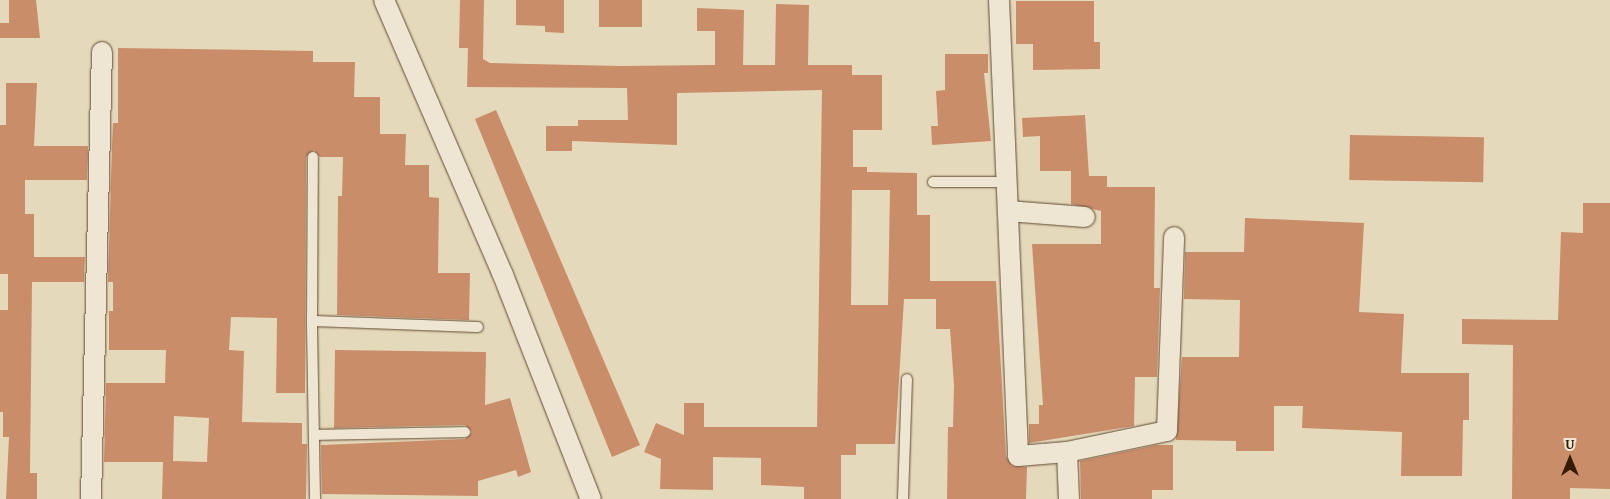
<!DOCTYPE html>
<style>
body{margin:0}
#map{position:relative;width:1610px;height:499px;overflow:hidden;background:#e5d9bb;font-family:"Gentium Book Plus",serif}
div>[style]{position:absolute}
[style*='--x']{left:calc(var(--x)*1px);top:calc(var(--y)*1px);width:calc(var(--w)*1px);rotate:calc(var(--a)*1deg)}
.building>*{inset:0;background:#ca8d6a;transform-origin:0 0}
.roads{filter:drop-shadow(0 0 1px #614a30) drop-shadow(0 0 1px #614a30)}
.lane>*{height:10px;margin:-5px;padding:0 5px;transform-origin:5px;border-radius:5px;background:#eee6d3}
.street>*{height:20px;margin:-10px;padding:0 10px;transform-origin:10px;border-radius:10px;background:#eee6d3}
span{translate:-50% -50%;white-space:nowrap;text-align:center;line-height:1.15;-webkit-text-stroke:4px #eee6d3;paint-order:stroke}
.north{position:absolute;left:1545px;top:434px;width:50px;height:50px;-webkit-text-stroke:4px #eee6d3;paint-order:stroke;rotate:0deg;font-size:14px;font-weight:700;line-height:20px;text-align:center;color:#351b02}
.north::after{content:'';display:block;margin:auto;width:18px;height:22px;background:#351b02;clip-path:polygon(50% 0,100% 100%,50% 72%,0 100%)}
</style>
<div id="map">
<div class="building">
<div style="clip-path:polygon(9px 0,36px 0,40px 38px,0 38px,0 23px,9px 23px)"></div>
<div style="clip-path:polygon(evenodd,460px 0,484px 0,483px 59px,490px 63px,621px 66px,715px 65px,715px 31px,697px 31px,697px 8px,744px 10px,743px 65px,775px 65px,776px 4px,809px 5px,808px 65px,852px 65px,852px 75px,882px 75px,882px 130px,853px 130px,853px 167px,867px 167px,867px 172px,917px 173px,917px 215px,930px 215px,930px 281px,996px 281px,1006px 456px,1012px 466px,1027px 467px,1026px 499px,947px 499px,948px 427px,953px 427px,954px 385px,950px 329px,936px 329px,936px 299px,904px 299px,895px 444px,856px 444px,856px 455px,841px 455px,841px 499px,804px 499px,804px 487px,761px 485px,761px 458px,713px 457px,713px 490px,660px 489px,661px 459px,644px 452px,656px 423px,684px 435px,684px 403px,704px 403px,704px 427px,817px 427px,822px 90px,677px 93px,677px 145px,572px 141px,572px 151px,546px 151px,546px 126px,578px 126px,578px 120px,628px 120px,627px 88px,467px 87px,468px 48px,459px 48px,460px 0,852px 190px,890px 190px,888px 305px,851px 305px,852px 190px)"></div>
<div style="clip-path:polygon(516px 0,564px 0,564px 33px,545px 32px,545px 26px,516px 25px)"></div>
<div style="left:599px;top:0;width:43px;height:27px"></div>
<div style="clip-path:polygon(1016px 1px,1094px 1px,1094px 42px,1100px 42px,1100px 69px,1033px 70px,1033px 44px,1016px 44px)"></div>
<div style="clip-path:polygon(evenodd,118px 48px,313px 51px,313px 62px,355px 62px,354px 97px,380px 97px,380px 134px,406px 134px,405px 165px,429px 165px,429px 197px,439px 198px,438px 273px,470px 273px,469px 320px,337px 315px,338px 196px,342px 196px,343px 157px,320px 157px,314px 150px,306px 157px,305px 393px,276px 393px,277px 318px,231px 317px,229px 350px,244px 351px,242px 422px,302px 423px,302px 444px,307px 444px,306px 499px,162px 499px,163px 462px,104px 462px,106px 383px,165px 383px,166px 350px,109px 350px,109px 311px,113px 311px,113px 282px,108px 282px,112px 146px,113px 123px,118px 123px,118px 48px,174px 416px,209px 418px,207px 462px,173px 461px,174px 416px)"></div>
<div style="clip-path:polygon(945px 54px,988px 54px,988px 73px,984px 73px,991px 141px,932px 145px,931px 126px,938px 126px,936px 91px,945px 90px)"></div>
<div style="clip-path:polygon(6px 83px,37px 83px,34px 146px,88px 146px,87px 180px,25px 180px,25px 214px,34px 214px,34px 257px,85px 257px,84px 282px,32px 282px,30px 473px,37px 473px,37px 499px,6px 499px,9px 437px,3px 437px,3px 412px,0 412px,0 310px,8px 310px,8px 274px,0 274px,0 125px,6px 125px)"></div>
<div style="clip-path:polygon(496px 110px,640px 445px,612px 457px,475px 119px)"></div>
<div style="clip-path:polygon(1085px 115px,1089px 176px,1107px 176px,1107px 187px,1155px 187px,1154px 288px,1160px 288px,1157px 377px,1135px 377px,1134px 426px,1029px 443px,1029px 424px,1039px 424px,1039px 405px,1043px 405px,1032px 244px,1101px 244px,1101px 211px,1071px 204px,1071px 171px,1040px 171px,1040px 136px,1023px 137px,1022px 118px)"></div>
<div style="left:1350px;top:135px;width:134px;height:45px;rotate:1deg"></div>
<div style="clip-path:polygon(1583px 203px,1610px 203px,1610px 489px,1570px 488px,1570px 499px,1512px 499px,1513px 345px,1462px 344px,1462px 319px,1558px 320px,1561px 232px,1583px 233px)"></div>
<div style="clip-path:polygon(1245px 218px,1364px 223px,1359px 312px,1404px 314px,1401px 373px,1469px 373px,1469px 420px,1463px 420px,1462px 476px,1401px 476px,1402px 432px,1302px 428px,1303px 406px,1274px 406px,1274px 451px,1236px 451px,1236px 441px,1176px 440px,1182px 357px,1239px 357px,1240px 300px,1184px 299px,1185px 252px,1244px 252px)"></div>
<div style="clip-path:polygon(335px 350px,486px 352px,485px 405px,510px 398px,531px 472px,518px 477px,516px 470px,478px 481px,478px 496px,322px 494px,321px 445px,465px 439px,472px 432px,465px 425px,334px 428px)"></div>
<div style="clip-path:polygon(1156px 445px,1173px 445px,1173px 490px,1152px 490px,1152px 499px,1081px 499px,1080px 461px)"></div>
</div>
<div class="roads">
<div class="lane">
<div style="--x:933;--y:182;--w:71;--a:0"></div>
<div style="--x:312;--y:321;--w:164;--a:-89.7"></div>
<div style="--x:314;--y:435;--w:151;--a:-1.1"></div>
<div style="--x:315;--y:499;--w:178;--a:-91"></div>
<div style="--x:312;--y:321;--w:166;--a:2.1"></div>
<div style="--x:903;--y:499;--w:120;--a:-88.1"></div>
</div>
<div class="street">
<div style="--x:384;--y:0;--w:300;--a:66.6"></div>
<div style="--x:503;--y:275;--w:241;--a:68.6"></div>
<div style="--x:999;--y:0;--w:456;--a:87.6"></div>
<div style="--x:1018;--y:456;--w:49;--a:-4.7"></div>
<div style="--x:1067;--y:452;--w:102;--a:-11.9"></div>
<div style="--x:1167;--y:431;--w:194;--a:-87.9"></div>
<div style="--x:1008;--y:211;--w:77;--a:4.5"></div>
<div style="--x:1067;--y:452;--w:47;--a:87.6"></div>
<div style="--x:91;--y:499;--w:447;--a:-88.6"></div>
</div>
</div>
<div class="north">U</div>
</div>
